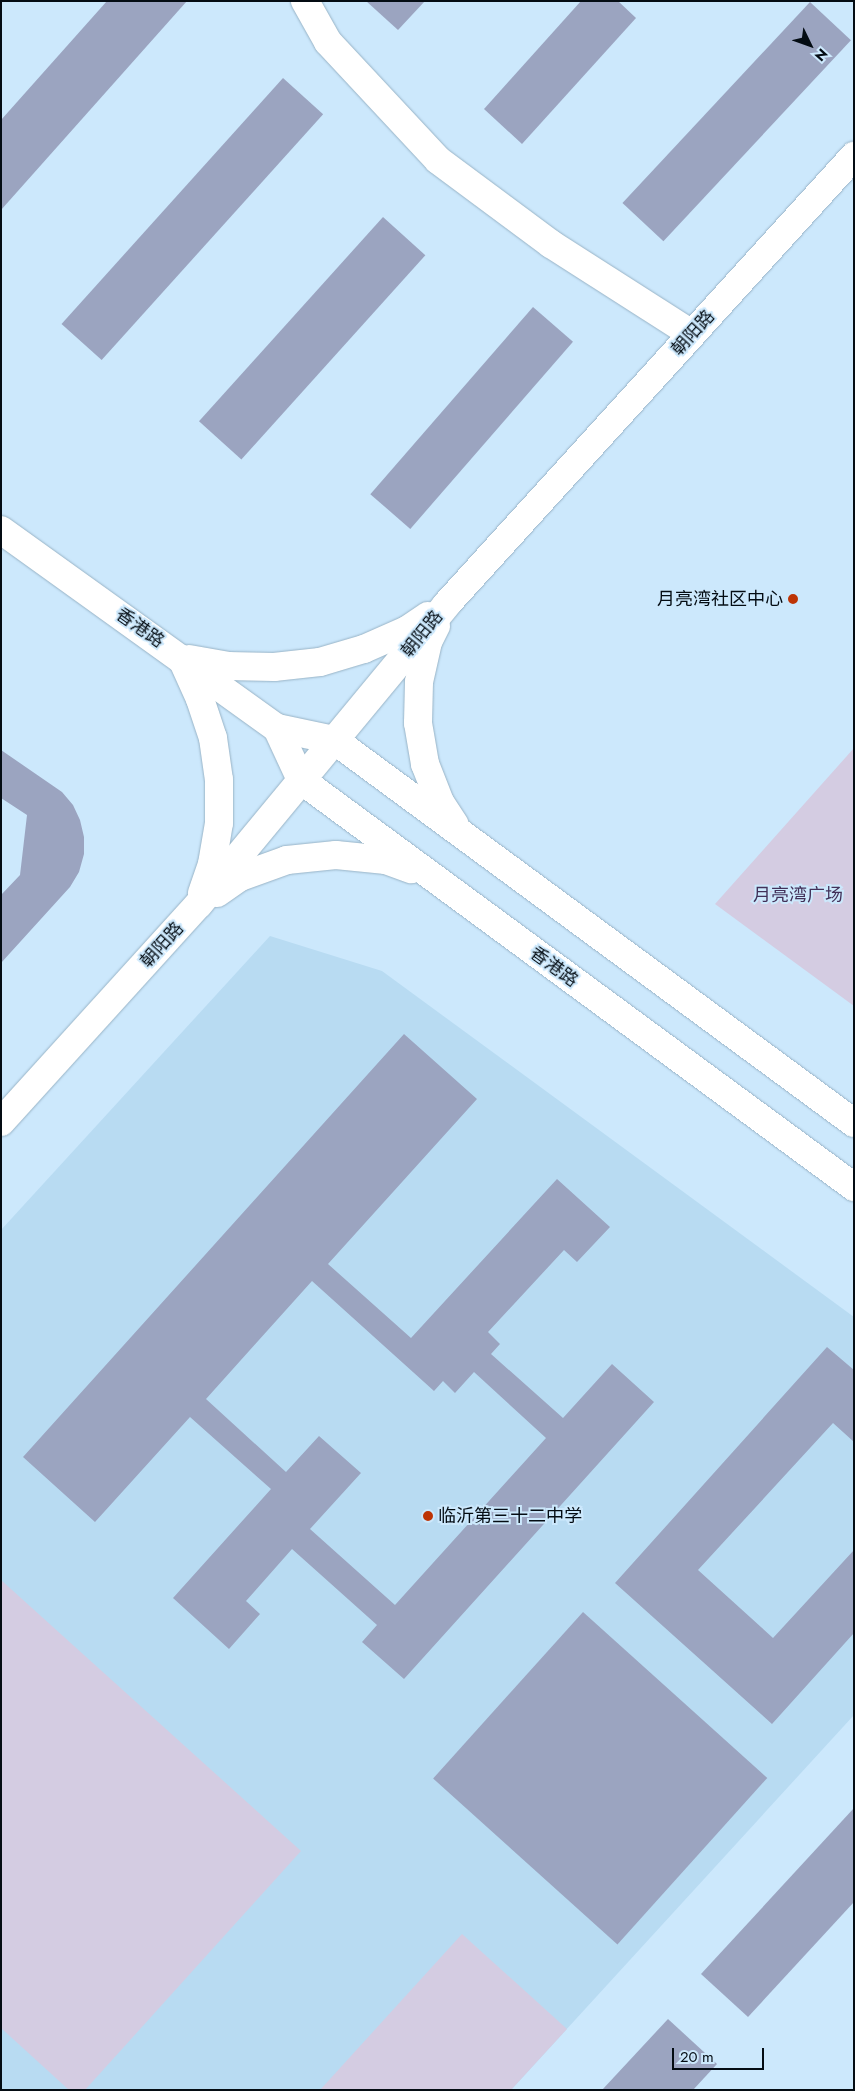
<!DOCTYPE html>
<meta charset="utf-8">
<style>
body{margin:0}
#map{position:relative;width:855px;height:2091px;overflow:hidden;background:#cce8fc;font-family:Jost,"Noto Sans SC",sans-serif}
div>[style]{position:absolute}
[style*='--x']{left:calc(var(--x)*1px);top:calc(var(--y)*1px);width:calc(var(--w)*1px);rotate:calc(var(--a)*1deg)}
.built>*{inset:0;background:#b8dbf2}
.green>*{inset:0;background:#d4cce2}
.building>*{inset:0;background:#9ba4c0;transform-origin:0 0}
.roads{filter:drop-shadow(0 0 1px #98b3c6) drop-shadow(0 0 1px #98b3c6)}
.street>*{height:28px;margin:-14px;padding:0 14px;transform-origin:14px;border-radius:14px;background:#fff}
.secondary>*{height:28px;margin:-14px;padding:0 14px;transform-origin:14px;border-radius:14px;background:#fff}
.dots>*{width:14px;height:14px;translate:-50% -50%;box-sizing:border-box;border:2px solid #cce8fc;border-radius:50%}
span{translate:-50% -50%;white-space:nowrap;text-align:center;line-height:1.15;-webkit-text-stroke:4px #cce8fc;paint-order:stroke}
.street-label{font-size:18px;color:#040c13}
.poi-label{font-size:18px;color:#040c13}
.right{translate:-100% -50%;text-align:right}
.left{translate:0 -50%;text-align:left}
.park-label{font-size:18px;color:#423159}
.frame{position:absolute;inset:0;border:2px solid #040c13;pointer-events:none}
.north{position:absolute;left:785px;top:20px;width:50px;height:50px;-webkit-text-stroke:4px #cce8fc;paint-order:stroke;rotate:132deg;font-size:14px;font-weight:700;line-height:20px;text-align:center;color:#040c13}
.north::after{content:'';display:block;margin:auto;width:18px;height:22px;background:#040c13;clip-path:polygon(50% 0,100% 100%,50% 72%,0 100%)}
.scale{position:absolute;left:672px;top:2048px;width:92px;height:22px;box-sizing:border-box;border:2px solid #040c13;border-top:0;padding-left:6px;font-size:15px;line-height:18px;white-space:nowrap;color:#040c13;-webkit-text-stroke:4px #cce8fc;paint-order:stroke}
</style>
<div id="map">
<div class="built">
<div style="clip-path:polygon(270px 936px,382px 971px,854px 1317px,854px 1715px,511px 2090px,1px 2090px,1px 1230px)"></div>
</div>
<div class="green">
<div style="clip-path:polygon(854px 748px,854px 1006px,715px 904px)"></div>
<div style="clip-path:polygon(1px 1580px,301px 1851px,85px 2090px,69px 2090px,1px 2028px)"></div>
<div style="clip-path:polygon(462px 1934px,567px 2029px,511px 2090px,320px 2090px)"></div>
</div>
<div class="building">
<div style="clip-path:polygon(107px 1px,187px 1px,1px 210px,1px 120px)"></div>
<div style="clip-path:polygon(366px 1px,425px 1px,398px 30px)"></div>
<div style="clip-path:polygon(581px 1px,618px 1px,636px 18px,522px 144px,484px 109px)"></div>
<div style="left:810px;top:2px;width:56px;height:275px;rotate:43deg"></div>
<div style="left:283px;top:78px;width:54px;height:331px;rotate:42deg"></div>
<div style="left:383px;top:217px;width:57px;height:275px;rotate:42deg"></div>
<div style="left:533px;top:307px;width:53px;height:248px;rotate:41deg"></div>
<div style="clip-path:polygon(1px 750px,62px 792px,73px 805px,80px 820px,84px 837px,84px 854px,79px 872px,70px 887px,1px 963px,1px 895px,20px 875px,27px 815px,1px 798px)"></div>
<div style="clip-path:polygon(evenodd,404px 1034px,477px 1099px,328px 1264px,411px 1338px,557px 1179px,610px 1227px,577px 1262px,564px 1250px,488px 1332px,500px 1344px,491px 1354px,563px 1418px,612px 1364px,654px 1402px,404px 1679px,362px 1642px,377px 1625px,292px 1549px,246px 1601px,260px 1614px,229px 1649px,173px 1598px,271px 1489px,190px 1417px,95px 1522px,23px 1457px,404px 1034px,312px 1281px,434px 1391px,443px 1381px,455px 1393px,474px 1372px,546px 1438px,395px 1605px,310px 1529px,361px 1473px,319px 1436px,286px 1472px,206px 1399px,312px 1281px)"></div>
<div style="clip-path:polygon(827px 1347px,854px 1370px,854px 1442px,833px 1423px,698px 1570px,773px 1638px,854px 1550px,854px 1633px,772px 1724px,615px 1583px)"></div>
<div style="left:583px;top:1612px;width:248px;height:224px;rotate:42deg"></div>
<div style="clip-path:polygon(854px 1808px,854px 1902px,748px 2017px,701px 1974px)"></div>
<div style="clip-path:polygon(668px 2019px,717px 2064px,693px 2090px,602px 2090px)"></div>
</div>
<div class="roads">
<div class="street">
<div style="--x:305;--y:1;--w:47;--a:60.7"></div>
<div style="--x:328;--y:42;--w:161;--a:47"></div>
<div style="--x:438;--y:160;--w:141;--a:36.6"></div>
<div style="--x:551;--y:244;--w:167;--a:32.6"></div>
</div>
<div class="secondary">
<div style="--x:1;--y:530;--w:340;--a:35.7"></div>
<div style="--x:277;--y:728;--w:58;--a:11.9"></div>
<div style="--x:334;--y:740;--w:646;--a:36.37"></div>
<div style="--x:436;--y:626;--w:18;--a:117"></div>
<div style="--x:428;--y:642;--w:41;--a:102.7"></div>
<div style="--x:419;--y:682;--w:41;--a:91.4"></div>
<div style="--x:418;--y:723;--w:42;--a:80.3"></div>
<div style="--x:425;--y:764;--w:41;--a:68.5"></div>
<div style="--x:440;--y:802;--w:27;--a:57"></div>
<div style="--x:182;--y:659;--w:44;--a:65.8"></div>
<div style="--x:200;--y:699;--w:41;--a:71.6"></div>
<div style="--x:213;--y:738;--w:42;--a:81.9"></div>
<div style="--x:219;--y:780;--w:43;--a:90"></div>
<div style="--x:219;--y:823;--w:42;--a:99.7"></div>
<div style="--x:212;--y:864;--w:31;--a:109"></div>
<div style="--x:189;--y:659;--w:39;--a:10"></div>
<div style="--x:227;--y:666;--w:47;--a:1.2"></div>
<div style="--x:274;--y:667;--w:46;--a:-6.2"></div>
<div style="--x:320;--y:662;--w:46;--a:-16.5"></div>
<div style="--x:364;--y:649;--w:47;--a:-23.8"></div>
<div style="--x:407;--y:630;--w:25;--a:-34"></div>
<div style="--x:277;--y:728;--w:57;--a:65.2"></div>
<div style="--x:301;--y:780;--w:687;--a:36.35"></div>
<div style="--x:217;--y:893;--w:28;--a:-35"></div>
<div style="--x:240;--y:877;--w:50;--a:-19.9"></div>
<div style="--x:287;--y:860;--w:49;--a:-5.8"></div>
<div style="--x:336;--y:855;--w:50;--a:5.7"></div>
<div style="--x:386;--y:860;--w:27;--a:20"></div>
<div style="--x:1;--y:1122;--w:294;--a:-47.8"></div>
<div style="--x:199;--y:904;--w:388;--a:-50.4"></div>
<div style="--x:446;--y:605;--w:607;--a:-47.74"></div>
</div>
</div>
<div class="dots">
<div style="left:793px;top:599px;background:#bd3405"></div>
<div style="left:428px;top:1516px;background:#bd3405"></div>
</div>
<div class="street-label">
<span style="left:693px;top:333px;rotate:-48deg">朝阳路</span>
<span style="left:140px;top:628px;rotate:35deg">香港路</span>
<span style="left:422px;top:634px;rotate:-51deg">朝阳路</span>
<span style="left:162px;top:945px;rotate:-48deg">朝阳路</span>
<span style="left:554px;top:967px;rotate:36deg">香港路</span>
</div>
<div class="poi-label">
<span class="right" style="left:783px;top:599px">月亮湾社区中心</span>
<span class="left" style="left:438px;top:1516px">临沂第三十二中学</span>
</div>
<div class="park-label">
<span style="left:798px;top:895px">月亮湾广场</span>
</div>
<div class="frame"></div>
<div class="north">N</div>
<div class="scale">20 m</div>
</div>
